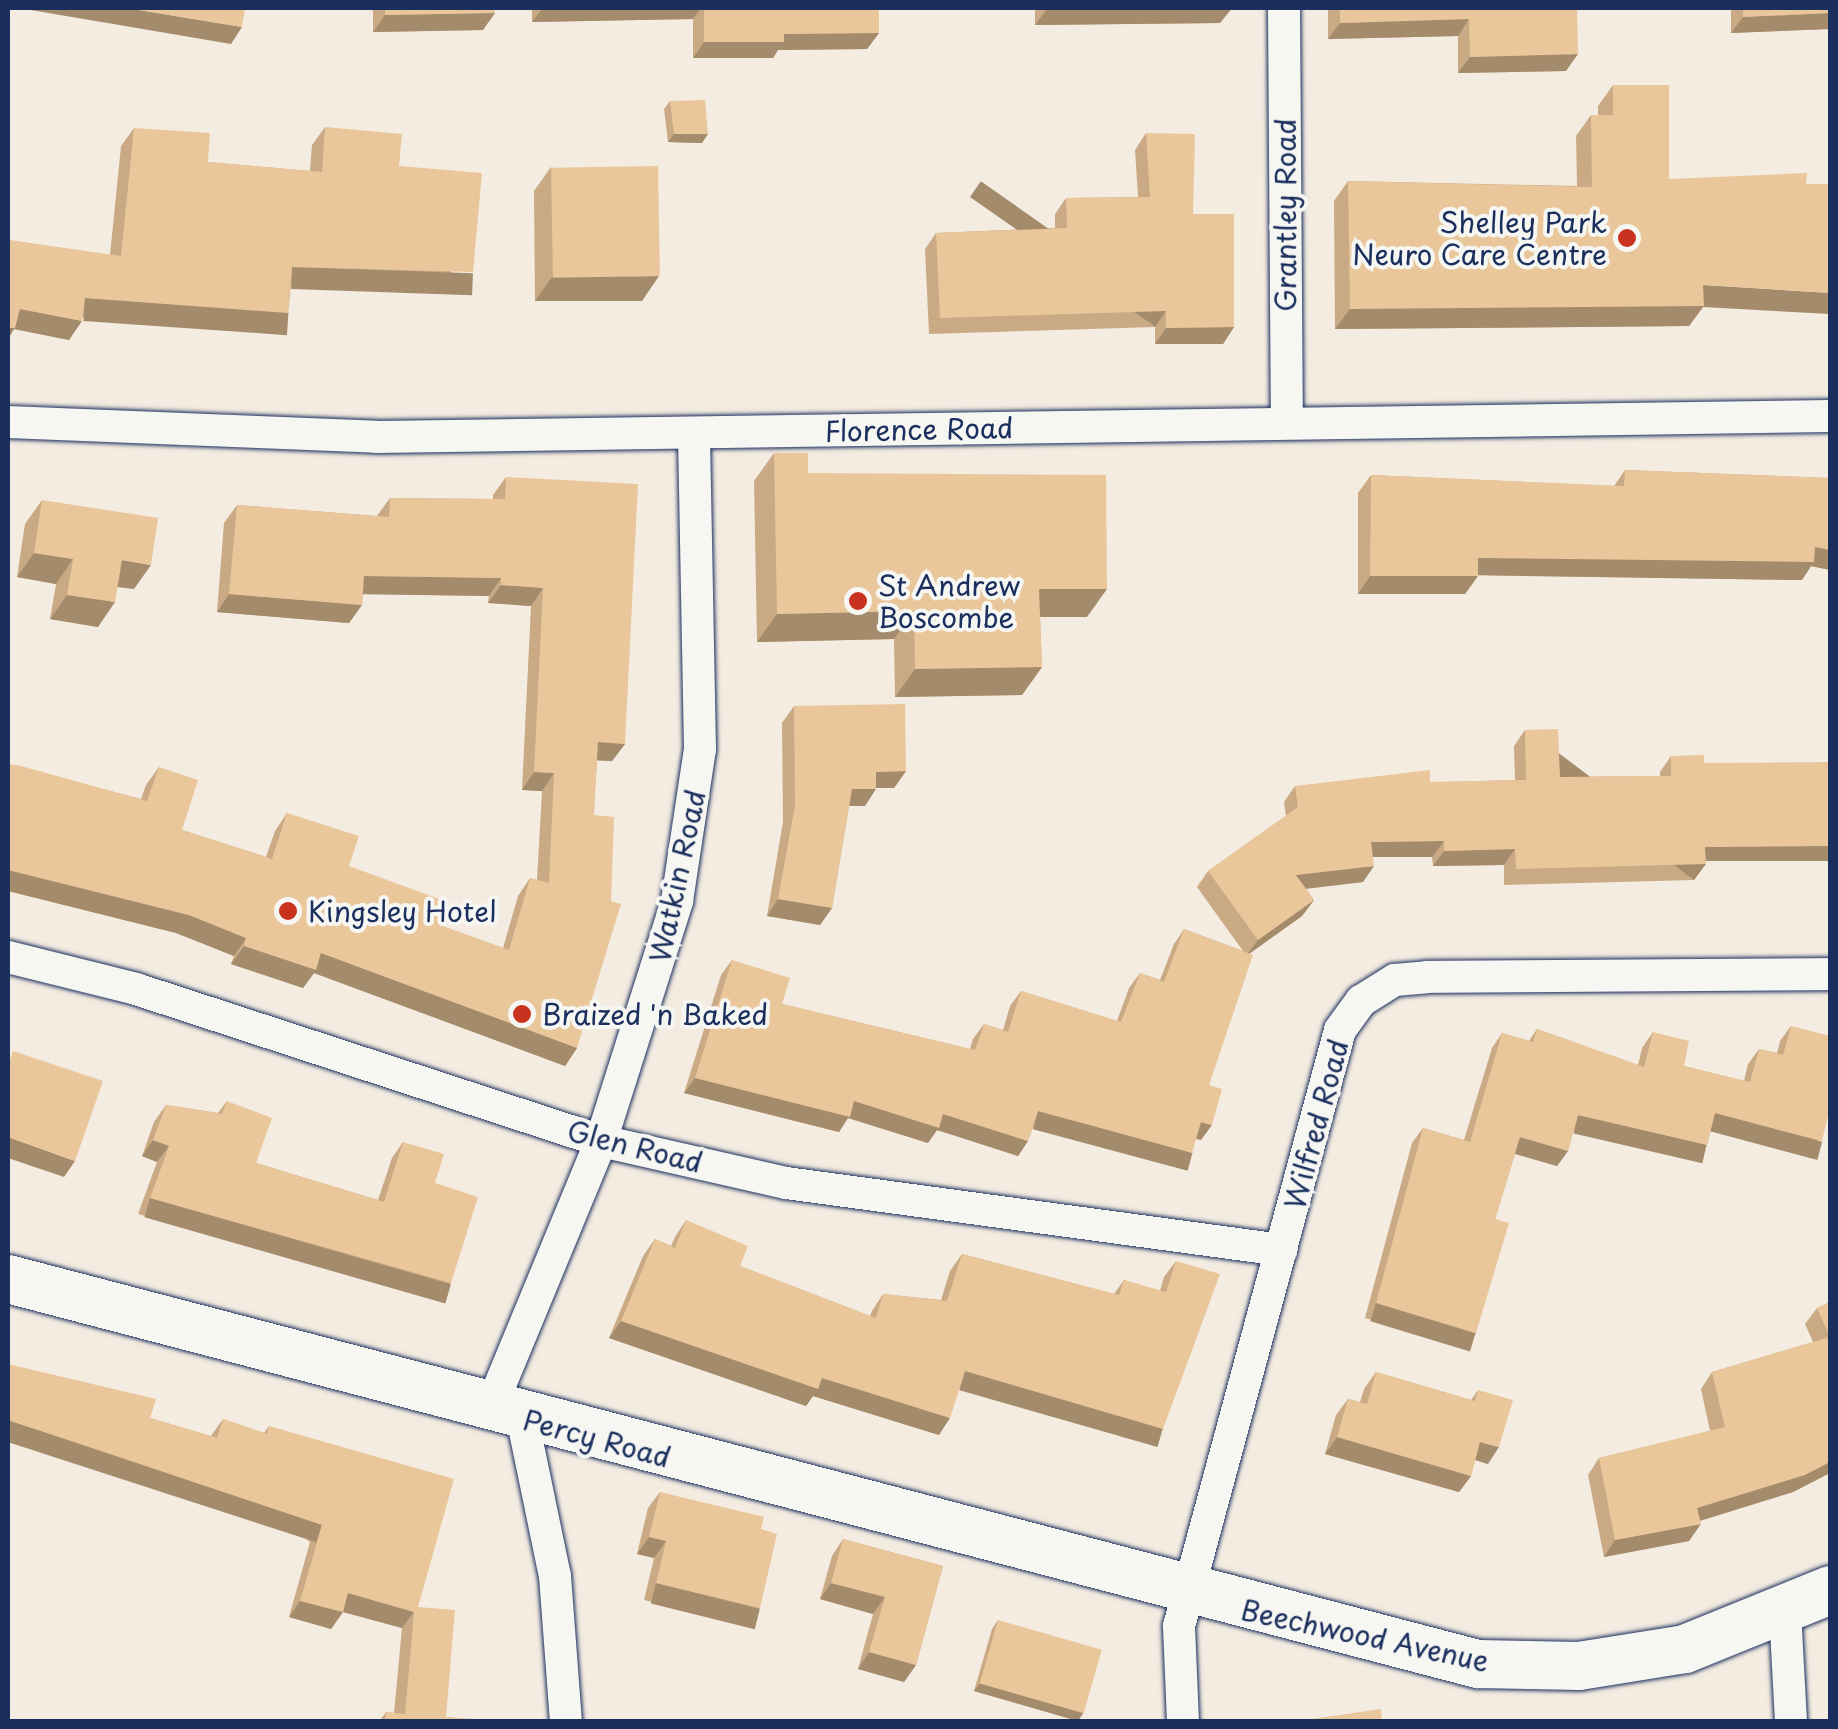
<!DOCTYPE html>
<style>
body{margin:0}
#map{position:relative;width:1838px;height:1729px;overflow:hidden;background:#f4ece1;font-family:"Playpen Sans",sans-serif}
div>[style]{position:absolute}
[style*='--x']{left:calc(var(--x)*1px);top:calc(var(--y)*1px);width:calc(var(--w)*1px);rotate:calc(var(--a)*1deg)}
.roads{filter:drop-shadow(0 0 2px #1b2f5e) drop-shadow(0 0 2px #1b2f5e)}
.street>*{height:32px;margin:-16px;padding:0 16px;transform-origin:16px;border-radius:16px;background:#f6f6f2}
.secondary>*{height:48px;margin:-24px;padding:0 24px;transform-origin:24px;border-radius:24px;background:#f6f6f2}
.wall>*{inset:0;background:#c9aa85}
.shaded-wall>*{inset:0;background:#a48b6c;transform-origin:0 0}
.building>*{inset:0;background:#eac69b;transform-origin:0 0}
.dots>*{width:28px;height:28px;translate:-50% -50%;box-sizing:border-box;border:5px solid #f6f6f2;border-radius:50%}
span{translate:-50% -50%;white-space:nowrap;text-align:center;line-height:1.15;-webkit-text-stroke:8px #f6f6f2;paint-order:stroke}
.street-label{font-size:28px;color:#1b2f5e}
.poi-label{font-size:28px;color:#1b2f5e}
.right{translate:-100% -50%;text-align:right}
.left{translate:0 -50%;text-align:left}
.frame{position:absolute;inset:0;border:10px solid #1b2f5e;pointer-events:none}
</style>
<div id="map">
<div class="roads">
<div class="street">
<div style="--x:1284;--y:8;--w:414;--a:89.6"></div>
<div style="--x:8;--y:422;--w:369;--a:2.3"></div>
<div style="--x:377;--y:437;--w:1453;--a:-0.83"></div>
<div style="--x:8;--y:957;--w:132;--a:14"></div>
<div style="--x:136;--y:989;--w:489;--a:18.1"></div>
<div style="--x:601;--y:1141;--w:190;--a:12.8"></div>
<div style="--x:786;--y:1183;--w:500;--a:7.7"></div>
<div style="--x:490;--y:1409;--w:290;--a:-67.5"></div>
<div style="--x:601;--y:1141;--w:252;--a:-72.4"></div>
<div style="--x:677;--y:901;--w:154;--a:-81.4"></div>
<div style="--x:700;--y:749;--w:316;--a:-91.1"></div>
<div style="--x:522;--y:1417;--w:162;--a:78.3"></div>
<div style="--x:555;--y:1576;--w:146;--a:85.7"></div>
<div style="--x:1785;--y:1611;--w:111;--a:86.9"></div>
<div style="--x:1183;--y:1722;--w:96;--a:-92.4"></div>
<div style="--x:1179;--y:1626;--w:617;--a:-74.88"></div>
<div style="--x:1340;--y:1030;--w:36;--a:-54"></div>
<div style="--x:1361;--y:1001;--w:40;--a:-32"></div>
<div style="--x:1395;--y:980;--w:32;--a:-5"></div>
<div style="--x:1427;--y:977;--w:403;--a:-0.4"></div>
</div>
<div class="secondary">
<div style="--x:8;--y:1279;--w:1520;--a:14.68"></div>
<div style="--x:1478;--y:1664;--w:101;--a:1.1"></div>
<div style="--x:1579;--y:1666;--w:107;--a:-9.1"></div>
<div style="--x:1685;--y:1649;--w:157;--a:-22.1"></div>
</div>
</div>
<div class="wall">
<div style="clip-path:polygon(373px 8px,495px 8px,483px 30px,373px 32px)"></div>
<div style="clip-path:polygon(532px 8px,1232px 8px,1220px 23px,1035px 25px,1035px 9px,879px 8px,879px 33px,867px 49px,778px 50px,773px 58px,693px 58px,693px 19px,532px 22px)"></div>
<div style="clip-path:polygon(1328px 8px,1577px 8px,1566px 71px,1458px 73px,1458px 36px,1328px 39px)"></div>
<div style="clip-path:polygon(1648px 8px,1830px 8px,1830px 29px,1731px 33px,1731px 8px)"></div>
<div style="clip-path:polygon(1613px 85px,1669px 179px,1703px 307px,1689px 326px,1335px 329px,1334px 201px,1348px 181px,1577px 186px,1576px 136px,1591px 115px,1598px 115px,1598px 106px)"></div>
<div style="clip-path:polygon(670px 101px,702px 143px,668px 142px,664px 109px)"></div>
<div style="clip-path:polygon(325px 127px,399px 166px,460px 290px,291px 285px,288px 313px,275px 332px,82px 317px,69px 340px,14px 329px,8px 339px,8px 240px,110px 255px,121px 146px,134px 128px,208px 162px,310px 171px,312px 145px)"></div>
<div style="clip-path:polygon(1146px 133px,1193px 214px,1234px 327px,1223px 344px,1155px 344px,1155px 327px,929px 334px,925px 249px,936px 233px,1055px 228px,1055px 214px,1066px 198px,1138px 197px,1135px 150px)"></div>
<div style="clip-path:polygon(551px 167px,642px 301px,535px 301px,534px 191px)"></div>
<div style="clip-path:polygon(774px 453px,808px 473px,1087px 617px,1040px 617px,1042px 667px,1022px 695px,895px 697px,894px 639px,757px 642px,754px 481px)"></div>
<div style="clip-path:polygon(1625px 470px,1830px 478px,1830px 570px,1811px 566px,1802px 580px,1478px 575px,1465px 594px,1358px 594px,1358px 493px,1371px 475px,1614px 486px)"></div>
<div style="clip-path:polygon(506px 477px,625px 744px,612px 761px,597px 760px,577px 1048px,565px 1066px,314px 973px,303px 988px,231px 964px,234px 956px,176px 933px,8px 891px,8px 764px,141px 799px,146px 785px,159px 767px,182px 830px,266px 857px,275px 831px,287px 813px,349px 866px,439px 925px,503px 948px,518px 896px,530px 878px,537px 880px,542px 791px,522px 790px,531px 606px,488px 603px,489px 596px,363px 594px,362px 605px,349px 623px,217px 612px,224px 523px,237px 505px,377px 516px,390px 498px,493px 499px,493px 495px)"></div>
<div style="clip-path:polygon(42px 500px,134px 589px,117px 587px,98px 627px,50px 619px,56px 584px,17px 577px,25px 524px)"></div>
<div style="clip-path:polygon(794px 706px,906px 771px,894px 788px,876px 788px,865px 806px,849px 806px,832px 908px,820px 925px,767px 916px,783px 822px,782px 723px)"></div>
<div style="clip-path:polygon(1525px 730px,1560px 777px,1660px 776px,1660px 772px,1671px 756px,1706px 862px,1694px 880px,1504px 885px,1504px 865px,1433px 866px,1432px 857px,1373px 857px,1363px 882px,1306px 889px,1314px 900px,1302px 916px,1249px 954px,1209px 1085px,1201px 1140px,1196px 1139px,1182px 1168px,1033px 1127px,1028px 1141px,1018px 1156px,937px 1130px,928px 1143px,848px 1118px,839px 1132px,684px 1093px,721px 975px,732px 960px,782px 1004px,970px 1049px,973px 1039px,984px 1024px,1003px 1030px,1010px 1006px,1021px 991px,1117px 1021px,1129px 988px,1140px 973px,1160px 980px,1174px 944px,1184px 929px,1243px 951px,1197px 887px,1208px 871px,1286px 816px,1284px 802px,1295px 786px,1515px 780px,1514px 746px)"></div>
<div style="clip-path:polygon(1791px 1026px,1830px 1115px,1828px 1114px,1811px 1157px,1711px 1130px,1707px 1145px,1696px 1161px,1573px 1132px,1568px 1151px,1557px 1166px,1515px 1154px,1495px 1219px,1476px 1333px,1465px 1348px,1365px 1318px,1412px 1143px,1423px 1128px,1464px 1140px,1492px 1048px,1502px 1033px,1529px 1041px,1537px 1029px,1638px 1065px,1642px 1048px,1653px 1032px,1684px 1066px,1744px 1081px,1748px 1064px,1759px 1049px,1777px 1053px,1780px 1041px)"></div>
<div style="clip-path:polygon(227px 1101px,256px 1163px,378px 1200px,392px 1158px,403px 1142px,435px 1183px,451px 1283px,439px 1300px,138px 1214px,157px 1162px,142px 1156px,154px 1122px,166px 1105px,218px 1113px)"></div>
<div style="clip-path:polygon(686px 1220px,740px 1266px,870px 1316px,872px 1311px,883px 1294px,941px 1300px,950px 1271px,962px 1254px,1114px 1294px,1124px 1280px,1160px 1291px,1164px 1277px,1176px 1261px,1163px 1429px,1152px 1445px,959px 1389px,939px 1435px,813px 1396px,806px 1406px,609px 1338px,643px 1256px,655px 1239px,671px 1246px,675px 1237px)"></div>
<div style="clip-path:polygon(1830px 1302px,1830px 1473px,1793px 1492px,1700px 1521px,1689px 1541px,1604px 1557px,1588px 1475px,1599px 1458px,1710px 1431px,1701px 1389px,1712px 1372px,1813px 1342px,1805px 1324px,1817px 1308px)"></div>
<div style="clip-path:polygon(1376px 1372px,1471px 1400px,1478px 1390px,1488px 1464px,1475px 1460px,1471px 1476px,1459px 1492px,1325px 1454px,1336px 1415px,1348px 1399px,1360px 1402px,1364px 1389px)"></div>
<div style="clip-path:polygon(150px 1418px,211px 1436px,223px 1419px,264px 1433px,269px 1426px,418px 1607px,446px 1717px,488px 1722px,379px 1722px,386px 1712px,394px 1713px,402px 1628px,343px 1612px,331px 1629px,289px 1617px,310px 1542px)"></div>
<div style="clip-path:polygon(660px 1492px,761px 1529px,760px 1608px,748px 1625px,644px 1600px,654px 1558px,637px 1554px,648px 1508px)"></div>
<div style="clip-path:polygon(843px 1539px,943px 1566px,916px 1665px,904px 1682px,858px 1669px,873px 1614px,820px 1599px,832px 1556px)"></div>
<div style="clip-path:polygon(998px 1620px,1078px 1721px,974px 1691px,992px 1629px)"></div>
</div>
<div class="shaded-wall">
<div style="clip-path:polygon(19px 8px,127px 8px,242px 27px,231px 44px)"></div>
<div style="clip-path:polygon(543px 8px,701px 8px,693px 19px,532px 22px)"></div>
<div style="clip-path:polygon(867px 8px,1037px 8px,1035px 9px)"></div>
<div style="clip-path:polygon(1232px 8px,1220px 23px,1035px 25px,1047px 9px)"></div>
<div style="clip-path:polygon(495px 13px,483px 30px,373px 32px,385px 15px)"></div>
<div style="clip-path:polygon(1830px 13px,1830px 29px,1731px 33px,1743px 17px)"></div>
<div style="clip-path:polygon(1469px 19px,1458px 36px,1328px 39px,1340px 23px)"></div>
<div style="clip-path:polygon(879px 33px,867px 49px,778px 50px,773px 58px,693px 58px,704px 42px,784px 34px)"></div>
<div style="clip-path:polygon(1578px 54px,1566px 71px,1458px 73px,1470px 57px)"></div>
<div style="clip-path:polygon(674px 134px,708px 134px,702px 143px,668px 142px)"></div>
<div style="left:292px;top:267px;width:181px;height:22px;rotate:2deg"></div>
<div style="clip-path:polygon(659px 276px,642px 301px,535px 301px,552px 277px)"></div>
<div style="clip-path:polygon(1703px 285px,1830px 293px,1830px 314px,1703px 307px,1689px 326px,1335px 329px,1350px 309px)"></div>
<div style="left:85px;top:298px;width:204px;height:23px;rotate:4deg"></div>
<div style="clip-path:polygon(20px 309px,82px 321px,69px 340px,14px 329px,8px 339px,8px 327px)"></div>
<div style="left:1166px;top:311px;width:19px;height:226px;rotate:125deg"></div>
<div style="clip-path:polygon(1234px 327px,1223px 344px,1155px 344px,1166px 328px)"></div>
<div style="clip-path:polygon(1815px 547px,1830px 550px,1830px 570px,1811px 566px,1802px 580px,1465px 575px,1478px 558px)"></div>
<div style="clip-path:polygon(34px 553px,73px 559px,56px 584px,17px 577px)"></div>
<div style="clip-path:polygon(122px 560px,151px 565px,134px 589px,104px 585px)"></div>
<div style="clip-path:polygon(364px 576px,501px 578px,489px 596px,352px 594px)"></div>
<div style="clip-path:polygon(1370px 576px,1478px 576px,1465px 594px,1358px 594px)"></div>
<div style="clip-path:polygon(501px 585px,543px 588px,531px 606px,488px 603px)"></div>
<div style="clip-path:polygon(1039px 589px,1107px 589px,1087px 617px,1019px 617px)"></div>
<div style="clip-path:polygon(229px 594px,362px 605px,349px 623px,217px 612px)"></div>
<div style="clip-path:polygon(67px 595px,115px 602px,98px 627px,50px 619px)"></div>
<div style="clip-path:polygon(914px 611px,894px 639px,757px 642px,777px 614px)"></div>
<div style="clip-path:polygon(1042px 667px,1022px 695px,895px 697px,915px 669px)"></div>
<div style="clip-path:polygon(598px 742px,625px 744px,612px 761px,585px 760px)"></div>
<div style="clip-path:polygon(906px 771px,894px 788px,864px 788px,876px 772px)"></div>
<div style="clip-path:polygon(534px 772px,554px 773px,542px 791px,522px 790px)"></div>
<div style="clip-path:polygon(852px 789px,876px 789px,865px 806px,840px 806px)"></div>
<div style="clip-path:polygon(1444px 841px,1432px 857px,1360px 857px,1371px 842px)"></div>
<div style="left:1830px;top:846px;width:15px;height:125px;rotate:90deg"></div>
<div style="clip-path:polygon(1515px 849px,1504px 865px,1433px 866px,1444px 851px)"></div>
<div style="left:1706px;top:864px;width:20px;height:190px;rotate:127deg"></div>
<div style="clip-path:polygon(1374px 866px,1363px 882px,1285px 891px,1296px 875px)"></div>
<div style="clip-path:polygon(8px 870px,189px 915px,246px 938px,234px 956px,176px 933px,8px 891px)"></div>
<div style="clip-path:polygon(778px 899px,832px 908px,820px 925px,767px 916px)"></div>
<div style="clip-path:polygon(1314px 900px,1302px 916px,1246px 956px,1258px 940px)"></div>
<div style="clip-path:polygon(244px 946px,321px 953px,577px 1048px,565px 1066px,314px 973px,303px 988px,231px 964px)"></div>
<div style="clip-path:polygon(695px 1078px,943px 1114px,1028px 1141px,1018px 1156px,937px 1130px,928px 1143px,848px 1118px,839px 1132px,684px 1093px)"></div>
<div style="left:1038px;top:1111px;width:160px;height:19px;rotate:15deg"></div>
<div style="left:1715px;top:1113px;width:111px;height:19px;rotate:15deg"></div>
<div style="left:1578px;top:1115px;width:132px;height:19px;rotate:13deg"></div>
<div style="clip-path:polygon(1201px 1122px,1212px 1125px,1201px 1140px,1190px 1137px)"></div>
<div style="clip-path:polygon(8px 1137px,75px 1161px,64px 1177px,8px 1158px)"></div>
<div style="clip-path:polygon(1520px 1137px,1568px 1151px,1557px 1166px,1509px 1152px)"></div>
<div style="clip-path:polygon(153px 1140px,169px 1146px,157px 1162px,142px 1156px)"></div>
<div style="left:150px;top:1198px;width:313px;height:20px;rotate:16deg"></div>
<div style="left:1376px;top:1303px;width:104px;height:19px;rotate:17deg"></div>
<div style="clip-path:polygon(621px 1321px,822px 1378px,950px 1418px,939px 1435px,813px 1396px,806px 1406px,609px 1338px)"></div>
<div style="left:965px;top:1371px;width:206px;height:20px;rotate:16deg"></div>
<div style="left:8px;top:1420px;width:331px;height:21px;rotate:18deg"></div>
<div style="clip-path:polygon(1337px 1437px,1471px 1476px,1459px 1492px,1325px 1454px)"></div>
<div style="clip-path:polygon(1480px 1442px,1499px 1447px,1488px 1464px,1469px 1458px)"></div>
<div style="clip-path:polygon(1830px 1462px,1830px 1473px,1793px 1492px,1686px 1525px,1697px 1508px)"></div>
<div style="clip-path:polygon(1701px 1524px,1689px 1541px,1604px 1557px,1615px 1540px)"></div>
<div style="clip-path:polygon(649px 1537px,666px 1541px,654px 1558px,637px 1554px)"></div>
<div style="left:656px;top:1583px;width:107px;height:21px;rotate:14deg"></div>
<div style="clip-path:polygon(831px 1583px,885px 1597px,873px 1614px,820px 1599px)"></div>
<div style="clip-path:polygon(348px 1593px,414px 1612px,402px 1628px,336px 1610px)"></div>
<div style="clip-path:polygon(300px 1601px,343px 1612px,331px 1629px,289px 1617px)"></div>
<div style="clip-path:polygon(869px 1652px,916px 1665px,904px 1682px,858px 1669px)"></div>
<div style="clip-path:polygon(980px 1683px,1084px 1712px,1078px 1721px,974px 1691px)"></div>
</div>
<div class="building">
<div style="clip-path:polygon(127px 8px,245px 8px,242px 27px)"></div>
<div style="clip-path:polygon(385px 8px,495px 8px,495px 13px,385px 15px)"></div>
<div style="clip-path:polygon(704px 8px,879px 8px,879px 33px,784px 34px,784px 42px,704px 42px)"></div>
<div style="clip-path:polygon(1047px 8px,1157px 8px,1047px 9px)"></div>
<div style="clip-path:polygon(1340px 8px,1577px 8px,1578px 54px,1470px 57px,1469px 19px,1340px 23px)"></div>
<div style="clip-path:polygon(1743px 8px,1830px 8px,1830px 13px,1743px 17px)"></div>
<div style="clip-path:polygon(1613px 85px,1669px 85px,1669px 179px,1807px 173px,1806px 184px,1830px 184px,1830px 293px,1703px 285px,1704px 306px,1350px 309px,1348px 181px,1592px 187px,1591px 115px,1613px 115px)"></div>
<div style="clip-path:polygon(705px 100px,708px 134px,674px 134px,670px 101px)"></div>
<div style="clip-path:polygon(325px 127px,402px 134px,399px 166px,482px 173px,473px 272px,292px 267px,288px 313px,85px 298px,82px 321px,20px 309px,15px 328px,8px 328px,8px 240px,121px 256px,134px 128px,210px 133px,208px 162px,322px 172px)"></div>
<div style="clip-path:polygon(1146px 133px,1195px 134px,1193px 214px,1234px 214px,1234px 327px,1166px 328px,1166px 311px,940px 318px,936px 233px,1067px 228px,1066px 198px,1150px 197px)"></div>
<div style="left:658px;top:166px;width:110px;height:107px;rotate:89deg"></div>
<div style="clip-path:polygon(774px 453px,808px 453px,808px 473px,1106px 475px,1107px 589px,1039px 589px,1042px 667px,915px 669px,914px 611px,777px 614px)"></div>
<div style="clip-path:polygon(1625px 470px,1830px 478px,1830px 550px,1815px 547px,1814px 562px,1478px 558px,1478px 576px,1370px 576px,1371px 475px,1624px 486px)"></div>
<div style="clip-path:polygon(506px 477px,638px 484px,625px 744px,598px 742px,594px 815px,614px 817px,611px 901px,621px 904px,577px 1048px,321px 953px,316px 970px,244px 946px,246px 938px,189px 915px,8px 870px,8px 764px,21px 766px,147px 801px,159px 767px,198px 780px,182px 830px,272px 859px,287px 813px,359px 836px,349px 866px,447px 902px,439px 925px,509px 950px,530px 878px,549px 883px,554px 773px,534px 772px,543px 588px,501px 585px,501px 578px,364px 576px,362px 605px,229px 594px,237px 505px,389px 517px,390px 498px,505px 499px)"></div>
<div style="clip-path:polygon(42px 500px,158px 518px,151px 565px,122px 560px,115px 602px,67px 595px,73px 559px,34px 553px)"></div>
<div style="clip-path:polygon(905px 704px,906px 771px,876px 772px,876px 789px,852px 789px,832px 908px,778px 899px,795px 805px,794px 706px)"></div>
<div style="clip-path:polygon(1558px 729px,1560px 777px,1671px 776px,1671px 756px,1704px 755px,1704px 763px,1830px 762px,1830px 846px,1705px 847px,1706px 864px,1516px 869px,1515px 849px,1444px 851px,1444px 841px,1371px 842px,1374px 866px,1296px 875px,1314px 900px,1258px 940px,1208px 871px,1298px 807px,1295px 786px,1430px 770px,1430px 782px,1526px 780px,1525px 730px)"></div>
<div style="clip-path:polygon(1184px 929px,1253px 955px,1209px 1085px,1222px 1089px,1212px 1125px,1201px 1122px,1192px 1153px,1038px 1111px,1028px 1141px,943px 1114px,939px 1128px,854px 1101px,850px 1117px,695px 1078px,732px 960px,790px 978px,782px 1004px,975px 1050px,984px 1024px,1008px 1032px,1021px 991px,1121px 1022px,1140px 973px,1164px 982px)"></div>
<div style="clip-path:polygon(1791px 1026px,1830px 1036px,1830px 1107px,1822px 1141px,1715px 1113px,1707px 1145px,1578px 1115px,1568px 1151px,1520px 1137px,1495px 1219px,1509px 1223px,1476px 1333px,1376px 1303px,1423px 1128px,1470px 1142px,1502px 1033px,1533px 1042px,1537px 1029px,1644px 1067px,1653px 1032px,1689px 1041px,1684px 1066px,1750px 1082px,1759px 1049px,1783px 1055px)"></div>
<div style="clip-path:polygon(13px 1051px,103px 1081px,75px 1161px,8px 1137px,8px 1066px)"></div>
<div style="clip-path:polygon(227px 1101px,272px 1118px,256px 1163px,384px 1202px,403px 1142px,444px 1154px,435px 1183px,478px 1197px,451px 1283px,150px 1198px,169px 1146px,153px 1140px,166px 1105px,222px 1114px)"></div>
<div style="clip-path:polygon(686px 1220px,748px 1246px,740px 1266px,876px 1318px,883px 1294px,947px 1301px,962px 1254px,1119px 1295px,1124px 1280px,1166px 1292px,1176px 1261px,1220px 1274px,1163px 1429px,965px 1371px,950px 1418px,822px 1378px,818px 1389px,621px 1321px,655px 1239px,675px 1248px)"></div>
<div style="clip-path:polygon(1830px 1302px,1830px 1462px,1805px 1475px,1697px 1508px,1701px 1524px,1615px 1540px,1599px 1458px,1725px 1427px,1712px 1372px,1830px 1337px,1817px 1308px)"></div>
<div style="clip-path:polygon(8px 1364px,156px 1399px,150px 1418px,217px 1438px,223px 1419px,267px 1434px,269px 1426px,454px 1479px,418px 1607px,455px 1610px,446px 1717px,488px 1720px,488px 1722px,385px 1722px,386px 1712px,405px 1714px,414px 1612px,348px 1593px,343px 1612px,300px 1601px,322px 1525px,8px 1420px)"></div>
<div style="clip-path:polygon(1376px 1372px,1475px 1401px,1478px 1390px,1513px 1400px,1499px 1447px,1480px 1442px,1471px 1476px,1337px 1437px,1348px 1399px,1367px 1404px)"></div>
<div style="clip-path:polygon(660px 1492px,764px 1517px,761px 1529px,777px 1534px,760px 1608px,656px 1583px,666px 1541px,649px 1537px)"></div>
<div style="clip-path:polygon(843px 1539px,943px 1566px,916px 1665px,869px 1652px,885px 1597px,831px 1583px)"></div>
<div style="left:998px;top:1620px;width:108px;height:66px;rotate:16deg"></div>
<div style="clip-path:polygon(1381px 1709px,1382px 1722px,1291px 1722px)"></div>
</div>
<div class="dots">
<div style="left:1627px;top:238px;background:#c8321e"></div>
<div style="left:858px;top:601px;background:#c8321e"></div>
<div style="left:288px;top:911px;background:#c8321e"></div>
<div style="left:522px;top:1014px;background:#c8321e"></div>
</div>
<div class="street-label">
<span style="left:1285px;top:215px;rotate:-90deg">Grantley Road</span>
<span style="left:919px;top:429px;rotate:-1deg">Florence Road</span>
<span style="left:677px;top:876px;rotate:-78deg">Watkin Road</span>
<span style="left:1316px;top:1124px;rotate:-75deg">Wilfred Road</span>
<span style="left:635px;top:1146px;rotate:14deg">Glen Road</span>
<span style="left:597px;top:1438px;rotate:15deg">Percy Road</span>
<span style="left:1365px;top:1635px;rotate:12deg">Beechwood Avenue</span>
</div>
<div class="poi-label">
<span class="right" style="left:1607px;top:238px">Shelley Park<br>Neuro Care Centre</span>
<span class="left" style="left:878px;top:601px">St Andrew<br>Boscombe</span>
<span class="left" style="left:308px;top:911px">Kingsley Hotel</span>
<span class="left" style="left:542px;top:1014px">Braized 'n Baked</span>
</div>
<div class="frame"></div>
</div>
